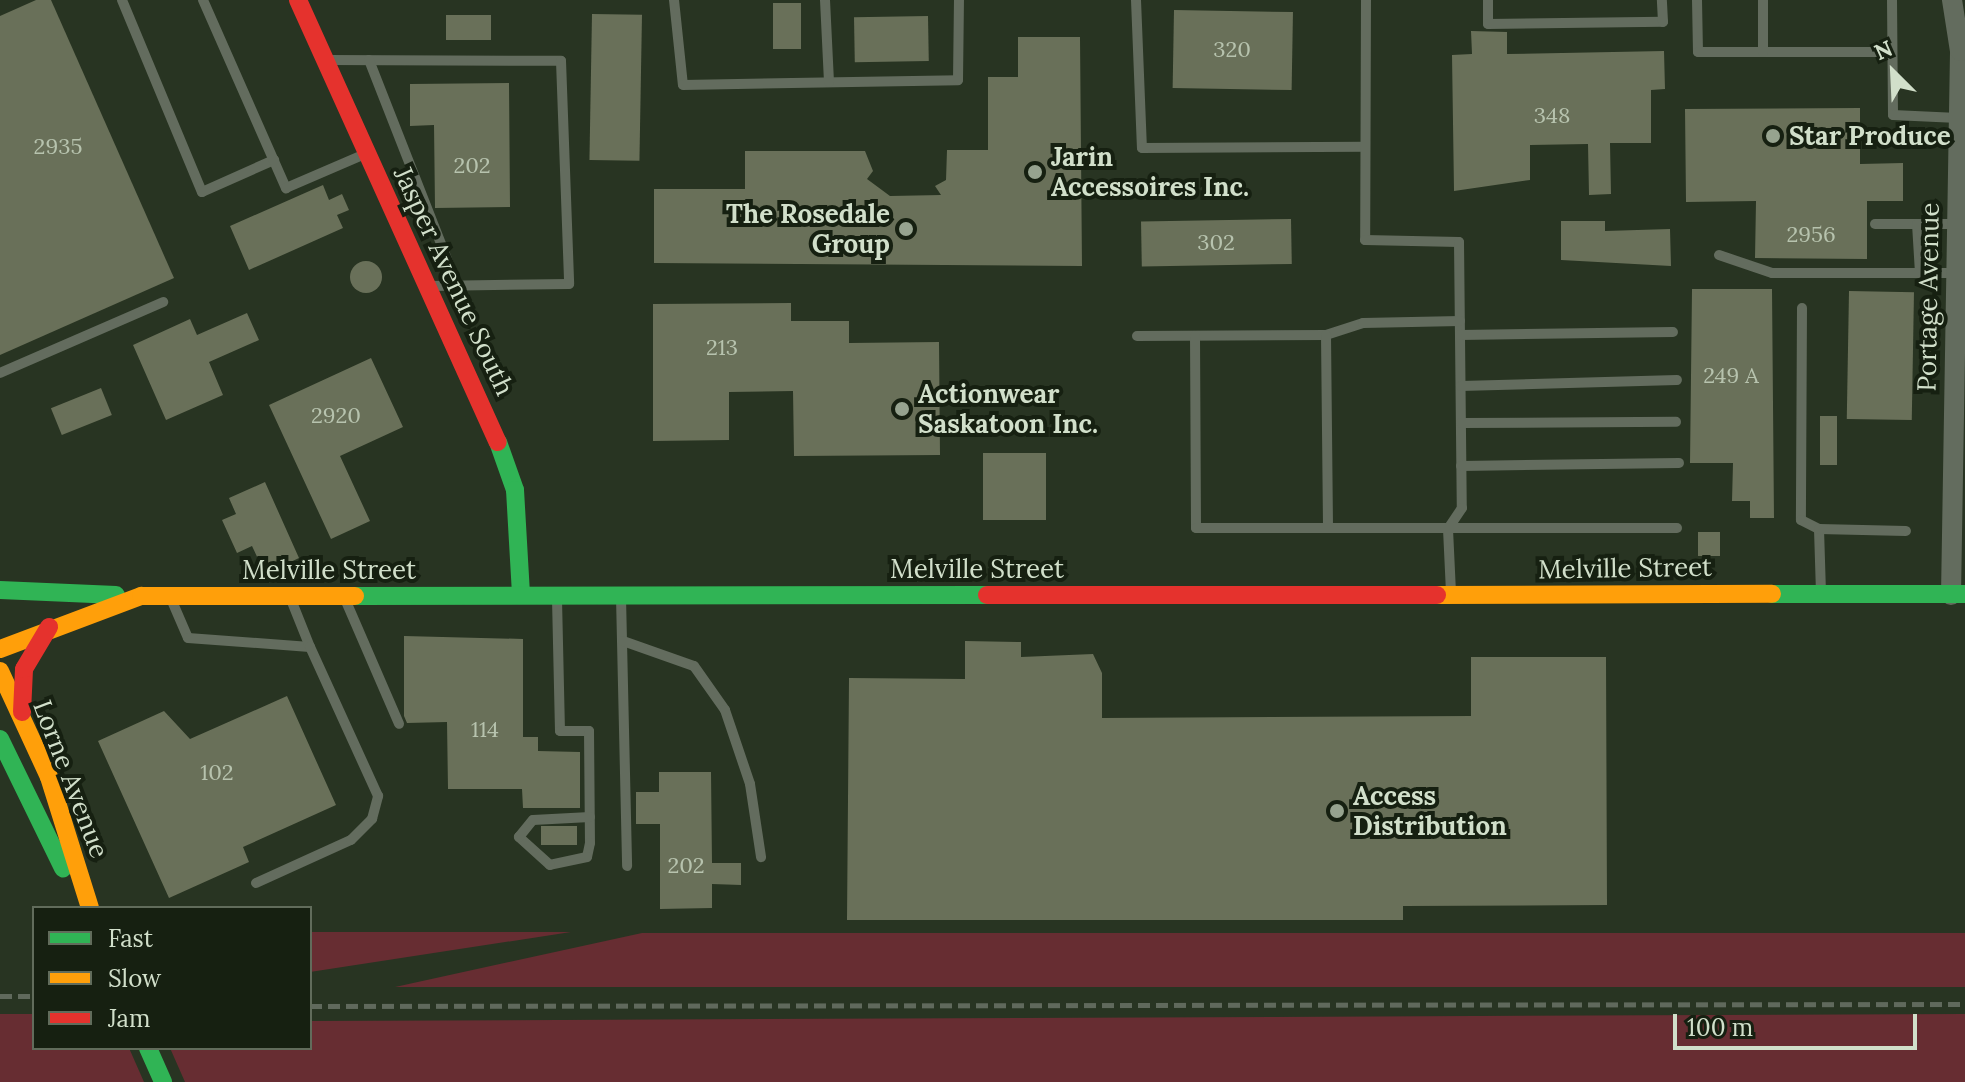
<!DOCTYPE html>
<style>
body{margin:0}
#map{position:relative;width:1965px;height:1082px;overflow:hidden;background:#283422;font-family:Lora,serif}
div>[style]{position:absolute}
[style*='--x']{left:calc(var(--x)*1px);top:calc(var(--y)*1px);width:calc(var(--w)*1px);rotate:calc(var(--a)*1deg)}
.green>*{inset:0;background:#672d32}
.building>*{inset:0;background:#697059;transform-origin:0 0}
.round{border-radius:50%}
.lane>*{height:10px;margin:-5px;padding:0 5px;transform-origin:5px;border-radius:5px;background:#636c5e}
.street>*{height:20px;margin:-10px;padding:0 10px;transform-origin:10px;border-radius:10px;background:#636c5e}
.fast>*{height:18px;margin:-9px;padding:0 9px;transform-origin:9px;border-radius:9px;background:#30b455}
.slow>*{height:18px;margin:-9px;padding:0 9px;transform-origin:9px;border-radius:9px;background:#ff9f0a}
.jam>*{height:18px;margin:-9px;padding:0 9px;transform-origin:9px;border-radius:9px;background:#e5322d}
.rail>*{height:5px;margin-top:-2.5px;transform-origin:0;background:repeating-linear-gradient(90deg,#60695c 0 12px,transparent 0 18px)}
.dots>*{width:22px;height:22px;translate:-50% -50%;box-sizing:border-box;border:4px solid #162011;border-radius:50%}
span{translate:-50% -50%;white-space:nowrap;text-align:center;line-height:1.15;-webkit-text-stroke:8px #162011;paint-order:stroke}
.number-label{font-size:22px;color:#b7c3ae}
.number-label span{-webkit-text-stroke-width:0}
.poi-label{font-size:26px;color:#d1dfca;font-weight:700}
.left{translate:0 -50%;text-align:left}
.right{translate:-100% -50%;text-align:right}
.street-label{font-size:26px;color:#d1dfca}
.legend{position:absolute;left:32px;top:906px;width:280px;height:144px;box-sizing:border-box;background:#162011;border:2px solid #616c5b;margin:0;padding:10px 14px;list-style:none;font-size:24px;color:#d1dfca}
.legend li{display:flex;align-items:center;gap:16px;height:40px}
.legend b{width:40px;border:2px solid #616c5b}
.north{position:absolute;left:1853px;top:32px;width:80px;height:80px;-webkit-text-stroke:6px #162011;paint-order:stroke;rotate:336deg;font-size:22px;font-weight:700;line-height:32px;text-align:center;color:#d1dfca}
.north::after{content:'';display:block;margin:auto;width:28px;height:36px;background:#d1dfca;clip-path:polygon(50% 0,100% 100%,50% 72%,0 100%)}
.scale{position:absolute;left:1673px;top:1014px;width:244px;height:36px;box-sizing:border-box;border:4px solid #d1dfca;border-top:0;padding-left:10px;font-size:24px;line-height:28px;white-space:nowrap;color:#d1dfca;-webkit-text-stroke:6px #162011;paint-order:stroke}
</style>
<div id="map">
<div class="green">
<div style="clip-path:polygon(310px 932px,571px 932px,310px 972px)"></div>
<div style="clip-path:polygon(642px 933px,1965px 933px,1965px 987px,395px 987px)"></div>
<div style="clip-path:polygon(0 1014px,34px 1014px,34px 1048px,129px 1048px,144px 1082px,0 1082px)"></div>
<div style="clip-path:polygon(1965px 1014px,1965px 1082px,185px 1082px,170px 1048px,310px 1048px,310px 1021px)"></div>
</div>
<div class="building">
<div style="clip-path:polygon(36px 0,51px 0,174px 278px,0 355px,0 16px)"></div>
<div style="left:773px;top:3px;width:28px;height:46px"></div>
<div style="left:1174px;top:10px;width:119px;height:78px;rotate:1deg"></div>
<div style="left:592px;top:14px;width:50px;height:146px;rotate:1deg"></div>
<div style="left:446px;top:15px;width:45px;height:25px"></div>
<div style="left:928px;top:16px;width:45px;height:74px;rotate:89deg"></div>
<div style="clip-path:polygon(1471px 31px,1507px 32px,1507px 54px,1664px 51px,1665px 89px,1651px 90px,1651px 143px,1610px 143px,1611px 194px,1589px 195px,1588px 144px,1530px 145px,1530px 180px,1454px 191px,1452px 55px,1472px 54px)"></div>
<div style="clip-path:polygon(1018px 37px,1080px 37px,1082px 266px,654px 263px,654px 189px,745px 189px,745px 151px,865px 151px,873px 171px,867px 179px,890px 196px,941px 195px,935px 186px,946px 180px,947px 150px,988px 150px,988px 77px,1018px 77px)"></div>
<div style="clip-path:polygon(509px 83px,510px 207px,435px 208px,434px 125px,410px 126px,410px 84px)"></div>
<div style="clip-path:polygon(1860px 108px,1860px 164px,1903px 163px,1903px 201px,1867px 201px,1867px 259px,1755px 258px,1756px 201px,1686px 202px,1685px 109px)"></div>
<div style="clip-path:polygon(323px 185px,329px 200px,342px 194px,349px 210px,337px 215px,343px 228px,249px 270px,230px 226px)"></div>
<div style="left:1291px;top:219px;width:45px;height:150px;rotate:89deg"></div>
<div style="clip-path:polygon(1561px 221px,1605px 221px,1605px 231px,1670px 229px,1671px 266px,1561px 260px)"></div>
<div class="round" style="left:350px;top:261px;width:32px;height:32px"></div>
<div style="clip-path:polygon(1692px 289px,1772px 289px,1774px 518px,1750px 518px,1750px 501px,1732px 501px,1733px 463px,1690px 463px)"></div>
<div style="left:1849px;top:291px;width:65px;height:128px;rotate:1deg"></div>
<div style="clip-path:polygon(791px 303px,791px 321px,849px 321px,849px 343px,939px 342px,940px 455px,794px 456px,793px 391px,729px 392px,729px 440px,653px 441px,653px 304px)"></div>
<div style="clip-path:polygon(247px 313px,259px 340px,209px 362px,223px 395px,166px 420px,133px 345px,190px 319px,197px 335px)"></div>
<div style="clip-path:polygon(371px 358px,403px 427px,340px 456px,370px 521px,331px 539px,269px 405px)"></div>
<div style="left:101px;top:388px;width:29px;height:54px;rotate:68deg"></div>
<div style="left:1820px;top:416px;width:17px;height:49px"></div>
<div style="left:1046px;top:453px;width:67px;height:63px;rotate:90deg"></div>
<div style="clip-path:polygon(265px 482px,299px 558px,265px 574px,252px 546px,237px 553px,222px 520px,236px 514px,229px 498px)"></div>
<div style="left:1698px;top:532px;width:22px;height:24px"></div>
<div style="clip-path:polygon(404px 636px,523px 639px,523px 737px,538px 737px,538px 751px,580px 752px,580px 808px,523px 808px,522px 789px,448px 789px,447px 722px,407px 723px,404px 716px)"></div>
<div style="clip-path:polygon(965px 641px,1021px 642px,1021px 657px,1093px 654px,1102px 673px,1102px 718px,1471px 716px,1471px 657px,1606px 657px,1607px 905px,1403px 906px,1403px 920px,847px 920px,849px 678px,965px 679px)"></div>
<div style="clip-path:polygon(287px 696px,336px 805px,243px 847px,249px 862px,169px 898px,98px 741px,164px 711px,190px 739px)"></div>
<div style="clip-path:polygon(659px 772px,711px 772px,712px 863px,741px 863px,741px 885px,712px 884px,712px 908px,660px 909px,660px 824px,636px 824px,636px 792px,659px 792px)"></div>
<div style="left:577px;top:826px;width:19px;height:36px;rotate:90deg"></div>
</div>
<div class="lane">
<div style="--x:122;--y:0;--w:208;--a:67.4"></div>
<div style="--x:202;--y:192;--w:79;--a:-24"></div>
<div style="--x:203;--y:0;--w:206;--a:66.2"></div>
<div style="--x:286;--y:188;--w:86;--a:-23.3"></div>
<div style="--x:674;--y:0;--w:85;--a:84"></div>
<div style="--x:683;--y:85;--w:275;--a:-1"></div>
<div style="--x:958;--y:80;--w:80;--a:-89.3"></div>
<div style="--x:825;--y:0;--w:82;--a:87.2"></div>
<div style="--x:1136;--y:0;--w:148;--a:87.7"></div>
<div style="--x:1142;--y:148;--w:223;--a:-0.3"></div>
<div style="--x:1366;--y:0;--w:240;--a:90.2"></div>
<div style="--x:1365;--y:240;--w:94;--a:1.2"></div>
<div style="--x:1459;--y:242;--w:266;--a:89.4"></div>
<div style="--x:1462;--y:508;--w:25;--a:124"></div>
<div style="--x:1448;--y:529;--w:64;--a:87.3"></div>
<div style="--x:1488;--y:0;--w:24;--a:90"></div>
<div style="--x:1488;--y:24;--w:175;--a:-0.7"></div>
<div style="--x:1663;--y:22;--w:22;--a:-93"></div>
<div style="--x:1697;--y:0;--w:52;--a:88.9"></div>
<div style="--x:1698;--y:52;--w:194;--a:0"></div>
<div style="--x:1763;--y:0;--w:52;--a:90"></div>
<div style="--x:1892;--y:0;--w:115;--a:89.5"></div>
<div style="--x:1893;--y:115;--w:65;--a:2.6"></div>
<div style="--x:327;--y:60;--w:234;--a:0.2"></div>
<div style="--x:561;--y:61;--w:223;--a:87.9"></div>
<div style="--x:569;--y:284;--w:139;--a:179.2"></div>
<div style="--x:369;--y:60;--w:242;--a:68.6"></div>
<div style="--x:1875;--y:224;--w:79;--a:0"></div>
<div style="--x:1917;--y:224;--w:49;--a:86.5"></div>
<div style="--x:1719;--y:255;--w:56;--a:18.8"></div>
<div style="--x:1772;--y:273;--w:180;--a:0"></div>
<div style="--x:1802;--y:308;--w:212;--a:90.3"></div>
<div style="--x:1801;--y:520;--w:20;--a:27"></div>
<div style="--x:1819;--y:529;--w:63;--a:88.2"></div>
<div style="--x:1326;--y:335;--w:39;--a:-18"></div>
<div style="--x:1363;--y:323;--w:97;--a:-1.2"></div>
<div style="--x:1460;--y:335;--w:213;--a:-0.8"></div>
<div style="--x:1137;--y:336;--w:189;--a:-0.3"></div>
<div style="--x:1326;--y:335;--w:193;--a:89.4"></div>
<div style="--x:1195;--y:336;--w:192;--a:89.7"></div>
<div style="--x:1196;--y:528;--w:481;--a:0"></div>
<div style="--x:0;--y:373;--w:178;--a:-23.5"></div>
<div style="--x:1461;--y:386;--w:216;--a:-1.6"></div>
<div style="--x:1461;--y:423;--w:215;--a:-0.3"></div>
<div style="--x:1461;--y:466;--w:218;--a:-0.8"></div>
<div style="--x:1819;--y:529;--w:87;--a:1.3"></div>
<div style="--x:621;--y:597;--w:269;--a:88.7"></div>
<div style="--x:345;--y:599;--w:136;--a:66.6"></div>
<div style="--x:557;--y:599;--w:132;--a:88.7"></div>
<div style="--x:560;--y:731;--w:29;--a:0"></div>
<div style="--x:589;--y:731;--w:112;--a:89.5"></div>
<div style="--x:590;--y:843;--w:14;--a:102"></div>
<div style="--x:587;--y:857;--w:38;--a:168"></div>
<div style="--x:550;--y:865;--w:42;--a:-137.9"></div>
<div style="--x:519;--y:837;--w:22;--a:-51"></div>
<div style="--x:533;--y:820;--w:57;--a:-3"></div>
<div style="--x:172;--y:601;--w:40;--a:66.6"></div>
<div style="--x:188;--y:638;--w:122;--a:4.2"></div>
<div style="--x:310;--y:647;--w:54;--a:-111.8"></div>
<div style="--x:623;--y:641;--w:75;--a:19.4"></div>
<div style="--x:694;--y:666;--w:54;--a:54.8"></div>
<div style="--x:725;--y:710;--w:78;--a:71.3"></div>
<div style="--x:750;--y:784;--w:74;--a:81.4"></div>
<div style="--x:256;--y:883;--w:104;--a:-24.4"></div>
<div style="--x:351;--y:840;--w:30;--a:-45"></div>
<div style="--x:372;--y:819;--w:24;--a:-75"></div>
<div style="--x:378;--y:796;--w:164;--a:-114.5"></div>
</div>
<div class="street">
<div style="--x:1951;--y:595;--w:544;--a:-89.05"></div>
<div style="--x:1960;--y:51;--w:52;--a:-98.9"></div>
</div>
<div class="fast">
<div style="--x:498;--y:442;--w:51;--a:70.5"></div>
<div style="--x:515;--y:490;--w:105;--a:86.7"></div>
<div style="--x:0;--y:590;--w:116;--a:2.5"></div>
<div style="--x:1772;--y:594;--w:193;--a:0"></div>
<div style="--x:355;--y:596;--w:632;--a:-0.09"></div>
<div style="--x:0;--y:739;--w:144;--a:64"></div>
<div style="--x:148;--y:1048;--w:37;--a:66"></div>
</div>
<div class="slow">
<div style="--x:1437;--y:595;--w:335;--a:-0.2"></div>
<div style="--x:0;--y:649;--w:151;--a:-20.6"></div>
<div style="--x:141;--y:596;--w:214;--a:0"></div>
<div style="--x:0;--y:671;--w:117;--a:65.2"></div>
<div style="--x:49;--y:777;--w:137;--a:72.6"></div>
</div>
<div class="jam">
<div style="--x:298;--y:0;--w:485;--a:65.7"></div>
<div style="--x:987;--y:595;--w:450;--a:0"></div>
<div style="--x:22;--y:712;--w:43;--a:-87.3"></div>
<div style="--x:24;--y:669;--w:49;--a:-59.2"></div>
</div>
<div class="rail">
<div style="--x:0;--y:996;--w:34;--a:0"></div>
<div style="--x:310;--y:1006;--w:1655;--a:-0.07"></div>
</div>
<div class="dots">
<div style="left:1773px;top:136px;background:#96a38f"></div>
<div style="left:1035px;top:172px;background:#96a38f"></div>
<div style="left:906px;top:229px;background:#96a38f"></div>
<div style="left:902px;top:409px;background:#96a38f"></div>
<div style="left:1337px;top:811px;background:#96a38f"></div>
</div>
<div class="number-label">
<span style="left:1232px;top:50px">320</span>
<span style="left:1552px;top:116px">348</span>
<span style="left:58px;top:147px">2935</span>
<span style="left:472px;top:166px">202</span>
<span style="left:1811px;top:235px">2956</span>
<span style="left:1216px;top:243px">302</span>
<span style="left:722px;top:348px">213</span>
<span style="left:1731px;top:376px">249 A</span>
<span style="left:336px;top:416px">2920</span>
<span style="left:485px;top:730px">114</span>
<span style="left:217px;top:773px">102</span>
<span style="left:686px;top:866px">202</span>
</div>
<div class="poi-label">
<span class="left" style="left:1789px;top:136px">Star Produce</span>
<span class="left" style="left:1051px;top:172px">Jarin<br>Accessoires Inc.</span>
<span class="right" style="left:890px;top:229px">The Rosedale<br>Group</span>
<span class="left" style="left:918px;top:409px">Actionwear<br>Saskatoon Inc.</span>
<span class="left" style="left:1353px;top:811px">Access<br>Distribution</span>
</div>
<div class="street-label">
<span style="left:454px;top:281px;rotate:65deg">Jasper Avenue South</span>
<span style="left:1928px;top:297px;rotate:-89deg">Portage Avenue</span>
<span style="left:1625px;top:568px;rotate:-1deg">Melville Street</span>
<span style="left:977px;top:569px">Melville Street</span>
<span style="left:329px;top:570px">Melville Street</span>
<span style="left:71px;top:779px;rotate:69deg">Lorne Avenue</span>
</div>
<ul class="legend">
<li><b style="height:10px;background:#30b455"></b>Fast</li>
<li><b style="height:10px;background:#ff9f0a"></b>Slow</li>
<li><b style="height:10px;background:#e5322d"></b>Jam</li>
</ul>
<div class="north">N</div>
<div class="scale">100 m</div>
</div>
